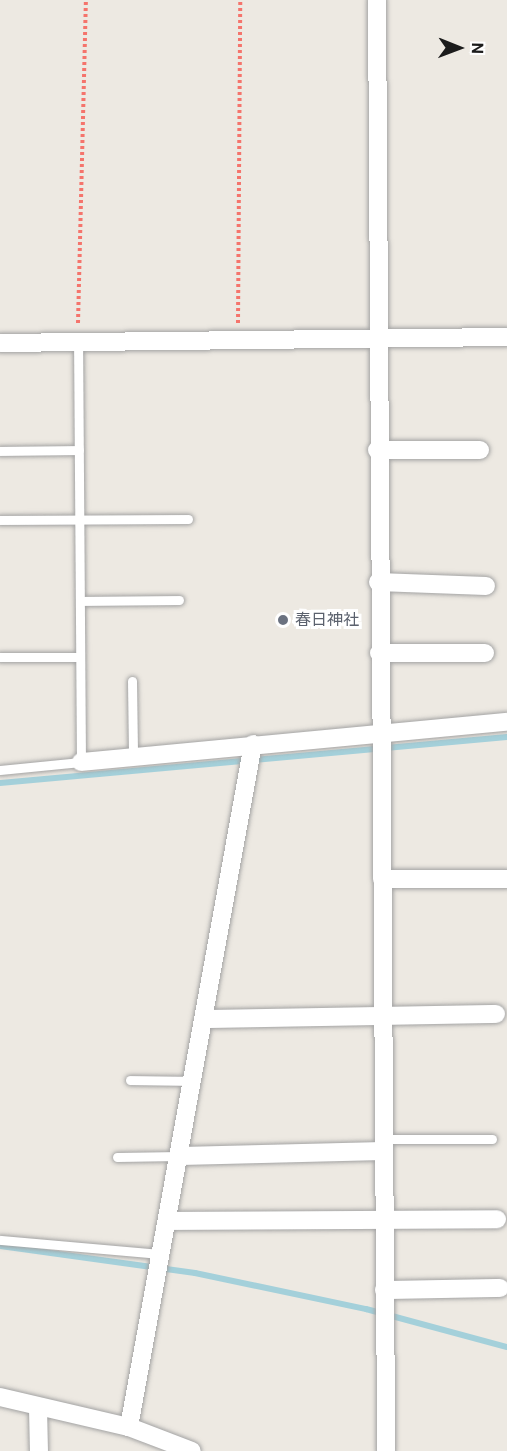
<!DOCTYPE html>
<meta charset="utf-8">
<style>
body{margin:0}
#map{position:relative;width:507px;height:1451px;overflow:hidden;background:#ede9e2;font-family:Roboto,"Noto Sans JP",sans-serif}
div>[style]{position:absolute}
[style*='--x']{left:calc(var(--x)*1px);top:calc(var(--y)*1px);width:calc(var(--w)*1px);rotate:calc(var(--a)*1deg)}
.stream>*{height:6px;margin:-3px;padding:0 3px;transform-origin:3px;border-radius:3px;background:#a4d0da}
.path>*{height:4px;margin-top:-2px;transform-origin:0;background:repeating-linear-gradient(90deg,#f5746c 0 3px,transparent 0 6px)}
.roads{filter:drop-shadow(0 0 2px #a3a3a3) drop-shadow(0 0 2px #a3a3a3)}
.service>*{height:9px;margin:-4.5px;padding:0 4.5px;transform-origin:4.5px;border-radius:4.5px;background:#fff}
.minor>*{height:18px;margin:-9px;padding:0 9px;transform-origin:9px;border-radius:9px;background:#fff}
.dots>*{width:16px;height:16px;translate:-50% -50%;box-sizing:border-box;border:3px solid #fff;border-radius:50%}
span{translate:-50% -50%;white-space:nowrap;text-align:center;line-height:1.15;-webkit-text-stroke:6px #fff;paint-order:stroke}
.worship-label{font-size:16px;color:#5b616d}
.left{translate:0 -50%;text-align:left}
.north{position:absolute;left:429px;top:18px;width:60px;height:60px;-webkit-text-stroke:4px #fff;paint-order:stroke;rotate:91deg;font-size:16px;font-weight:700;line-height:24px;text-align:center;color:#1c1c1c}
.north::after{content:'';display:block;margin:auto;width:21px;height:27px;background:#1c1c1c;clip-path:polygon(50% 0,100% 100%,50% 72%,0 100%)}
</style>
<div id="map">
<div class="stream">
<div style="--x:0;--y:783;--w:509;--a:-5.18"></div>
<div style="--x:0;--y:1246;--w:197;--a:7.9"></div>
<div style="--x:195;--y:1273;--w:175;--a:11.9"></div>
<div style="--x:366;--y:1309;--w:146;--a:15.1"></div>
</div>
<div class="path">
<div style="--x:78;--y:323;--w:323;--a:-88.6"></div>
<div style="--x:238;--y:323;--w:323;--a:-89.6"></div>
</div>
<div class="roads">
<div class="service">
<div style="--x:0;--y:451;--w:79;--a:-0.7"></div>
<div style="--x:0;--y:520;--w:188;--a:-0.3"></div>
<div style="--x:80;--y:601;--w:99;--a:-0.6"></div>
<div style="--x:0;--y:657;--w:80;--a:0"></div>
<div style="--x:132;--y:681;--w:75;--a:89.2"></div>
<div style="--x:0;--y:770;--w:81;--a:-5.6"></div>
<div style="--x:81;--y:762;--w:420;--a:-90.4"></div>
<div style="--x:130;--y:1080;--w:63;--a:0.9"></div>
<div style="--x:384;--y:1139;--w:108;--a:0"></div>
<div style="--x:117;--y:1157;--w:63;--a:-0.9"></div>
<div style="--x:0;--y:1240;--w:162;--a:5"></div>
</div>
<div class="minor">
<div style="--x:377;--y:0;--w:1451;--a:89.64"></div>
<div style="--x:0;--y:343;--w:507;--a:-0.68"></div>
<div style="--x:377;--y:450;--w:103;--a:0"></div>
<div style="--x:378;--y:582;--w:108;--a:2.1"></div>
<div style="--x:379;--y:653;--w:106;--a:0"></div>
<div style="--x:81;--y:762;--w:428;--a:-5.4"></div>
<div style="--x:382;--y:879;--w:125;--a:0"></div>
<div style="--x:204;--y:1019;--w:292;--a:-1"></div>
<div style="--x:180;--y:1156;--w:204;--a:-1.4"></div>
<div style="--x:167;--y:1221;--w:330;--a:-0.3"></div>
<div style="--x:384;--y:1290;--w:116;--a:-1"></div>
<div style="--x:0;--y:1397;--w:132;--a:13.1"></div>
<div style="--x:129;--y:1427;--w:67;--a:20.9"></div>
<div style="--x:38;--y:1408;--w:43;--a:88.7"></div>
<div style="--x:129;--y:1427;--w:694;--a:-79.71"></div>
</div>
</div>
<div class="dots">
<div style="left:283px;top:620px;background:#6b7280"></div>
</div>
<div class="worship-label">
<span class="left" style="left:295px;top:620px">春日神社</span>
</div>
<div class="north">N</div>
</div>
